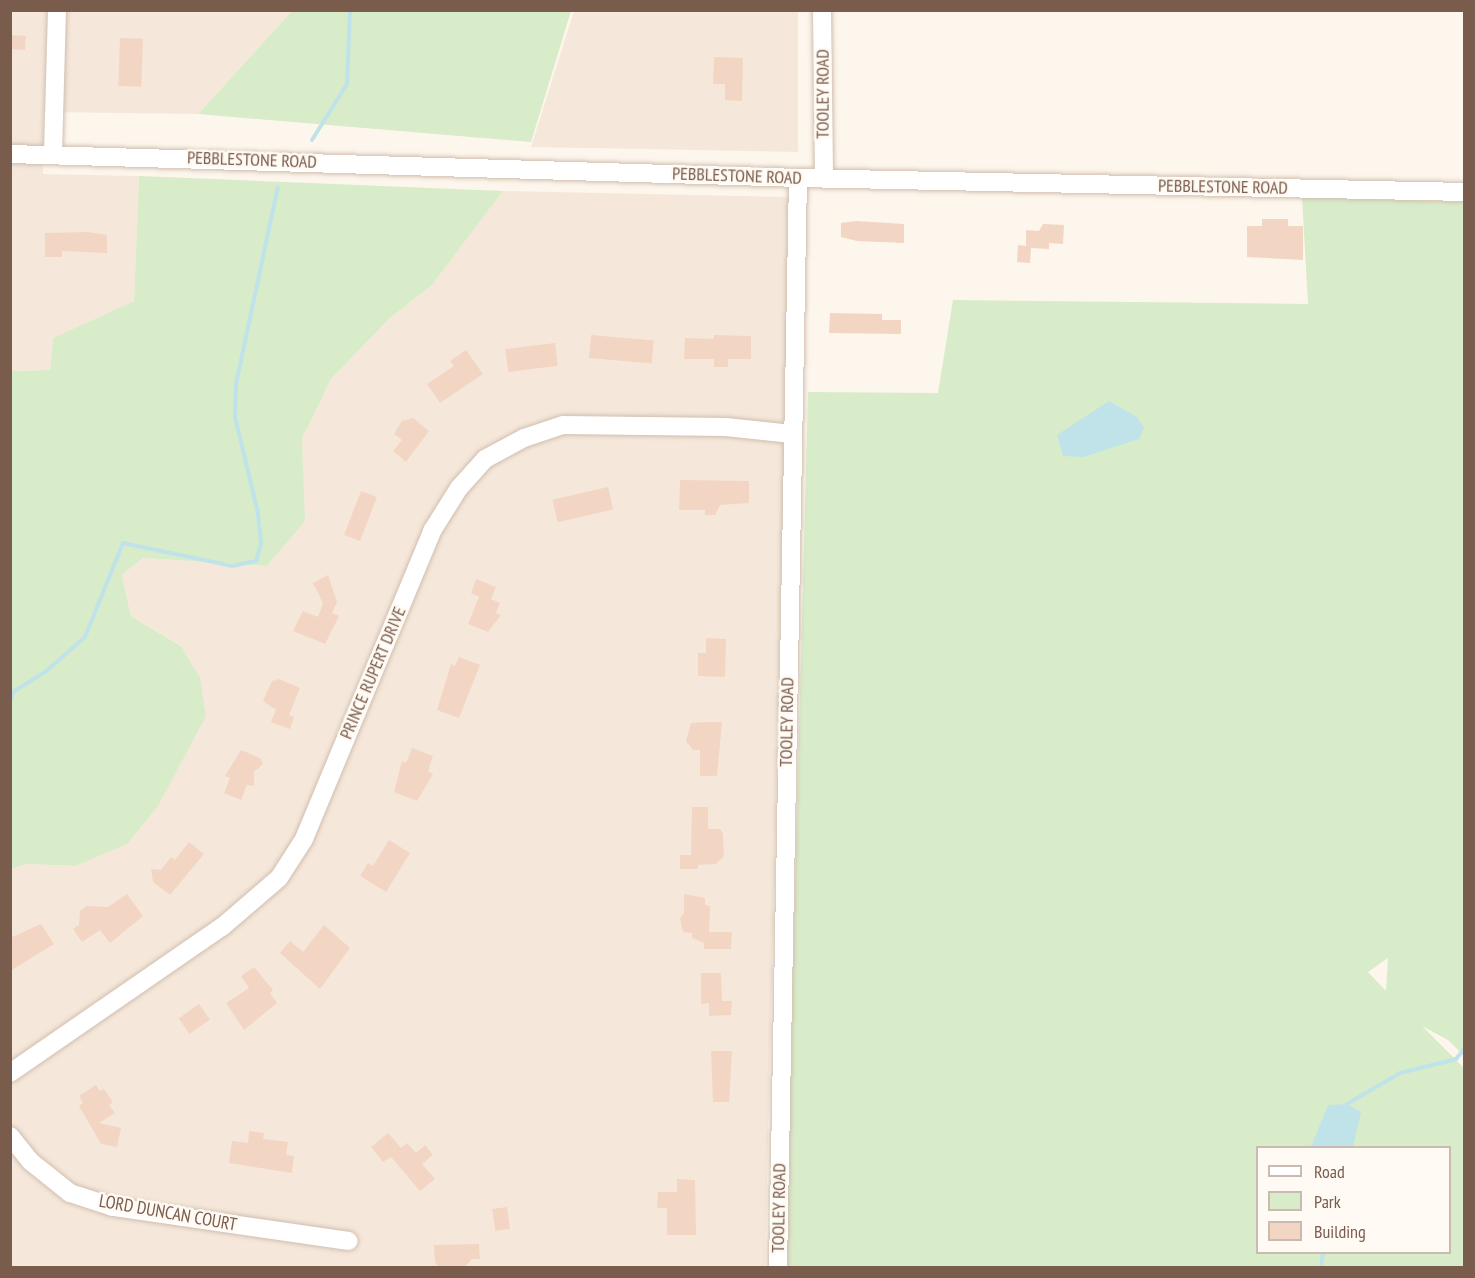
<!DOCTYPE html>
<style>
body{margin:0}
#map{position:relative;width:1475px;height:1278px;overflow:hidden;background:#fdf6ec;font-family:"PT Sans Narrow",sans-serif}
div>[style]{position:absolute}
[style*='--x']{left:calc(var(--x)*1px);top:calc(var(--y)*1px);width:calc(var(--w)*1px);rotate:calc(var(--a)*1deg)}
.residential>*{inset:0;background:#f5e8da}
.green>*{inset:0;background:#d8ecc9}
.water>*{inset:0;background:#bfe3e8}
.stream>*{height:4px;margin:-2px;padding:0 2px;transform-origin:2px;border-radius:2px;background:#bfe3e8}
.building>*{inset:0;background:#f3d5c3;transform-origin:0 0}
.roads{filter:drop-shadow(0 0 2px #d1beb0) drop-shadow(0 0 2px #d1beb0)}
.minor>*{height:18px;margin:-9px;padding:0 9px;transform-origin:9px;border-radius:9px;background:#fff}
span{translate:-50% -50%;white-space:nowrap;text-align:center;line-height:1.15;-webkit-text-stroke:5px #fffaf3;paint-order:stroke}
.street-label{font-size:18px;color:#7a5c4d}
.frame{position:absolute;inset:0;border:12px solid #7a5c4d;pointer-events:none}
.legend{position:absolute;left:1256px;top:1146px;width:195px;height:108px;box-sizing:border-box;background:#fffaf3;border:2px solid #cabbb1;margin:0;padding:8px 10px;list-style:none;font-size:18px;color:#7a5c4d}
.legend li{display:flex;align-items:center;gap:12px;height:30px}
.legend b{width:30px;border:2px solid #cabbb1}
</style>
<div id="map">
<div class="residential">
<div style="clip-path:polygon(10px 11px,292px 11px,198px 114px,44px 112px,43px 174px,139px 176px,134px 301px,53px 338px,50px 370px,11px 371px)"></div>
<div style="clip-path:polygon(574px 11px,798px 11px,798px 152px,531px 147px)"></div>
<div style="clip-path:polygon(503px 191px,790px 197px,765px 1267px,11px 1268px,11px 869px,27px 864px,75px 866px,182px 646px,131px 616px,122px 575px,143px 558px,267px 566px,304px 521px,302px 439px,331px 379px,390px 318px,432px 285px)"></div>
</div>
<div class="green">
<div style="clip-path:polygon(292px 11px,292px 10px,571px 11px,531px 142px,198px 114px)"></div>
<div style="clip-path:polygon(139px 176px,503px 191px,432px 285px,390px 318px,331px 379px,302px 439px,305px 521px,267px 566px,143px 558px,122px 575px,131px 616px,181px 646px,200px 678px,206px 716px,158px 806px,127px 844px,75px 866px,27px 864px,11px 869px,11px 371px,50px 370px,53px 338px,134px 301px)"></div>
<div style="clip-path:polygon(evenodd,1302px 197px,1464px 202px,1464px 1056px,1448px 1040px,1422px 1026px,1464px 1068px,1464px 1267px,785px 1268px,808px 392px,938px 393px,953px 300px,1308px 304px,1302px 197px,1388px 958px,1386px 990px,1385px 990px,1368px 972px,1388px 958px,1302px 197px,1258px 1148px,1450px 1148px,1450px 1252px,1258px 1252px,1258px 1148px)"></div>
</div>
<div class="water">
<div style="clip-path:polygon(1109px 401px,1137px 417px,1144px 427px,1139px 439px,1083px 457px,1063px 456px,1057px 435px)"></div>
<div style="clip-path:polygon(1347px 1104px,1361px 1112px,1353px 1147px,1311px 1147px,1328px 1105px)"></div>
</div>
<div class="stream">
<div style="--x:312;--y:140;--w:66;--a:-58"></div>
<div style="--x:347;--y:84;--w:74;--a:-87.7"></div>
<div style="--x:10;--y:702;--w:10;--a:-73"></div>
<div style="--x:13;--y:692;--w:36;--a:-32"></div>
<div style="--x:44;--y:673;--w:55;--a:-41.3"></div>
<div style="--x:85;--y:637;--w:101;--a:-68"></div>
<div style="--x:123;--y:543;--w:111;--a:11.9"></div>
<div style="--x:232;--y:566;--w:25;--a:-12"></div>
<div style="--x:256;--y:561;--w:19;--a:-74"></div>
<div style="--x:261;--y:543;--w:30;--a:-96"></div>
<div style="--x:258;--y:513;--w:99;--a:-103.5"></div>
<div style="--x:235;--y:417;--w:33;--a:-88"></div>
<div style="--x:236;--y:384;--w:201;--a:-78"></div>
<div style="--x:1347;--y:1104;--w:61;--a:-30.3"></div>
<div style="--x:1400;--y:1073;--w:58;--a:-14"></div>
<div style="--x:1456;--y:1059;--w:13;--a:-51"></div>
<div style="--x:1321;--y:1268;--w:16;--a:-83"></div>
</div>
<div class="building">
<div style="left:10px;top:35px;width:16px;height:14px;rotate:4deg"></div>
<div style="left:120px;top:38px;width:23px;height:48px;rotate:2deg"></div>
<div style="clip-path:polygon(714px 57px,743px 58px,742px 101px,725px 100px,725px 84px,713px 84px)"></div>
<div style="clip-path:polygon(1262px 219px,1288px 219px,1288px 226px,1303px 226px,1303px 260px,1247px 257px,1247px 226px,1262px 226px)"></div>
<div style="clip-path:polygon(856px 221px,904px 224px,904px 243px,857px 241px,841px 237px,841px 223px)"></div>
<div style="clip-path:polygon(1043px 224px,1064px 225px,1063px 244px,1049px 243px,1049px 249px,1031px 248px,1030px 263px,1017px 262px,1018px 245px,1026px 246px,1026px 230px,1039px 231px)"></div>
<div style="clip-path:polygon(88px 232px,107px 235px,107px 253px,62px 251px,62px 257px,45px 257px,45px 233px)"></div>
<div style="clip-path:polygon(830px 313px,882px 314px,882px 320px,901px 320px,901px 334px,829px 333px)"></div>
<div style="left:591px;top:335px;width:63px;height:23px;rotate:5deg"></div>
<div style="clip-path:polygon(714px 335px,751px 336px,751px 359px,728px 359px,728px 367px,714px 367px,714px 359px,684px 359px,685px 338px,714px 339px)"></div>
<div style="left:555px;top:343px;width:23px;height:50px;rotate:83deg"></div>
<div style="clip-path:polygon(466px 350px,483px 374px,440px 403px,427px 384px,454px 366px,450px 361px)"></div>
<div style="clip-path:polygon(413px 418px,429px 431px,406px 462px,393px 451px,402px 440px,394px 434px,402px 421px)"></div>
<div style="clip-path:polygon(680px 480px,749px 481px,749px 503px,720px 505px,715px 515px,705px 515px,705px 510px,679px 510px)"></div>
<div style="left:608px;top:487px;width:23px;height:57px;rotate:77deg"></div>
<div style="left:361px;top:491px;width:17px;height:47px;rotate:21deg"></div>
<div style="clip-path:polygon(328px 575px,337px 602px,332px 613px,339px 616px,325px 644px,293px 631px,303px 611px,318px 617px,323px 603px,313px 583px)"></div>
<div style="clip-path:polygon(476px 579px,496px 587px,491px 599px,500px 603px,496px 613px,501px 615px,488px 632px,468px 624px,479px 597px,471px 593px)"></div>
<div style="clip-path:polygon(706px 638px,726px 639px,725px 677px,698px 676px,698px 653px,706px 653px)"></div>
<div style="clip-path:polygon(459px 657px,480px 665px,459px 718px,437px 710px,451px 664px,455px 666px)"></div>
<div style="clip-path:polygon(279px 679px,300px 688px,289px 715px,294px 717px,290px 729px,271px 722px,276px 710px,263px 701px,272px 681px)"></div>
<div style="clip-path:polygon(705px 722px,722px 722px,717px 776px,700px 776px,700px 750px,693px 750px,686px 741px,691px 723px)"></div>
<div style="clip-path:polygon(412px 748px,433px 756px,428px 771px,433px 774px,417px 801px,394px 792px,402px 761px,406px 763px)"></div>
<div style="clip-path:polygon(241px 750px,260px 758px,263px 764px,254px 772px,254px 786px,247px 785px,241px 800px,224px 793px,230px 778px,225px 776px)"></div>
<div style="clip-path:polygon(692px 807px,708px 807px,708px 829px,720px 829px,723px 834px,724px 856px,716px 864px,698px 865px,698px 869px,680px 869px,680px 855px,691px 855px)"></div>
<div style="clip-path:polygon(389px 840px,410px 853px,386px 892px,360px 876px,368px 863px,373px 866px)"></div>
<div style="clip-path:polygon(189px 842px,204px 854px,170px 895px,153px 882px,151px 869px,161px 870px,171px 857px,175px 860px)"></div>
<div style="clip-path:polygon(127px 894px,143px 916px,110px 943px,100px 930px,82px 942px,73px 929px,79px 925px,80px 911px,87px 906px,108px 907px)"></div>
<div style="clip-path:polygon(684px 894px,705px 898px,705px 905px,710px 906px,709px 932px,732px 932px,731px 949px,704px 949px,704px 943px,692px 938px,692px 933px,683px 932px,680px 918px,684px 913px)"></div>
<div style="clip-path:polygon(41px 924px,54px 944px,10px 971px,10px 938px)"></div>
<div style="clip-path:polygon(324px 925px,350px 948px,320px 989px,280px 953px,290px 941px,303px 952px)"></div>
<div style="clip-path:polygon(254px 967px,273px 990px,270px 993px,277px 1003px,244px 1030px,226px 1003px,249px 988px,241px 976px)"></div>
<div style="clip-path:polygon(701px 973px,721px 973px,722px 1001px,732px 1001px,731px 1015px,709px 1016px,709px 1003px,701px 1004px)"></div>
<div style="left:199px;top:1004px;width:19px;height:25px;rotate:55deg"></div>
<div style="clip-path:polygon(711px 1051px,732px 1051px,729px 1102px,713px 1102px)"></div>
<div style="clip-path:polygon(96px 1085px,100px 1091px,104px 1089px,113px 1102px,109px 1105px,115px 1113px,99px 1123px,121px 1128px,117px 1147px,101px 1144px,79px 1106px,83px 1103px,79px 1096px)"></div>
<div style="clip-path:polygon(249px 1131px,264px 1133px,263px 1139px,288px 1142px,286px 1155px,294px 1156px,292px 1173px,229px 1163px,232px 1141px,248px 1143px)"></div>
<div style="clip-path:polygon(388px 1133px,401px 1148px,407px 1143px,416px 1153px,425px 1145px,433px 1155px,422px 1164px,435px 1179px,420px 1191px,391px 1157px,383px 1162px,371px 1147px)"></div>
<div style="clip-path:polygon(677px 1179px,695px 1180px,696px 1235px,667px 1235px,667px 1208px,657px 1208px,658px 1192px,677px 1192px)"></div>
<div style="left:507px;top:1207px;width:22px;height:15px;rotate:82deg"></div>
<div style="clip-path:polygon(479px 1244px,480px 1259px,472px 1259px,464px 1268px,439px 1268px,435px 1262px,434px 1245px)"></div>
</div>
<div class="roads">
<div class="minor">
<div style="--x:822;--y:10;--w:168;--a:89.3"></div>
<div style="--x:53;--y:153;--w:143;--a:-88.4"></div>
<div style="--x:10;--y:154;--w:788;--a:1.74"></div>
<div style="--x:798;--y:178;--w:666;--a:1.2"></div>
<div style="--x:10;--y:1073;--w:257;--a:-34.6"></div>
<div style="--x:222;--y:927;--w:75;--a:-40.7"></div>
<div style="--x:279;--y:878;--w:46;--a:-57.3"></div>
<div style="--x:304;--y:839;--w:334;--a:-67.4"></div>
<div style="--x:432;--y:531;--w:51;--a:-57.9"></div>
<div style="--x:459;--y:488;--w:39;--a:-48"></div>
<div style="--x:485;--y:459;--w:44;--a:-28.3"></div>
<div style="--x:524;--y:438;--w:41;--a:-18.4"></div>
<div style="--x:563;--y:425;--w:163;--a:0.7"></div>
<div style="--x:726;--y:427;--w:66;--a:6.1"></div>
<div style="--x:10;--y:1136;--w:32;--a:51"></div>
<div style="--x:30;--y:1161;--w:51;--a:38.7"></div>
<div style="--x:70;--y:1193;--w:45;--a:18"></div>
<div style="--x:113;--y:1207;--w:238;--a:8.2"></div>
<div style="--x:778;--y:1268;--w:1090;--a:-88.95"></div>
</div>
</div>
<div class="street-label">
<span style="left:823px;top:94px;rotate:-90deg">TOOLEY ROAD</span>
<span style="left:252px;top:160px;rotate:2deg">PEBBLESTONE ROAD</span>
<span style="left:737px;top:176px;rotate:2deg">PEBBLESTONE ROAD</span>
<span style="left:1223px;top:187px;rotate:1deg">PEBBLESTONE ROAD</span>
<span style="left:373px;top:673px;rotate:-67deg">PRINCE RUPERT DRIVE</span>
<span style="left:787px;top:722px;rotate:-89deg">TOOLEY ROAD</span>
<span style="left:779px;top:1208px;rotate:-89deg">TOOLEY ROAD</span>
<span style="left:168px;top:1213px;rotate:10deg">LORD DUNCAN COURT</span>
</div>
<div class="frame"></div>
<ul class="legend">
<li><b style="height:8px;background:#fff"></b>Road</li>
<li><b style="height:16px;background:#d8ecc9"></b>Park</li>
<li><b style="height:16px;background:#f3d5c3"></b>Building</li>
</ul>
</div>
